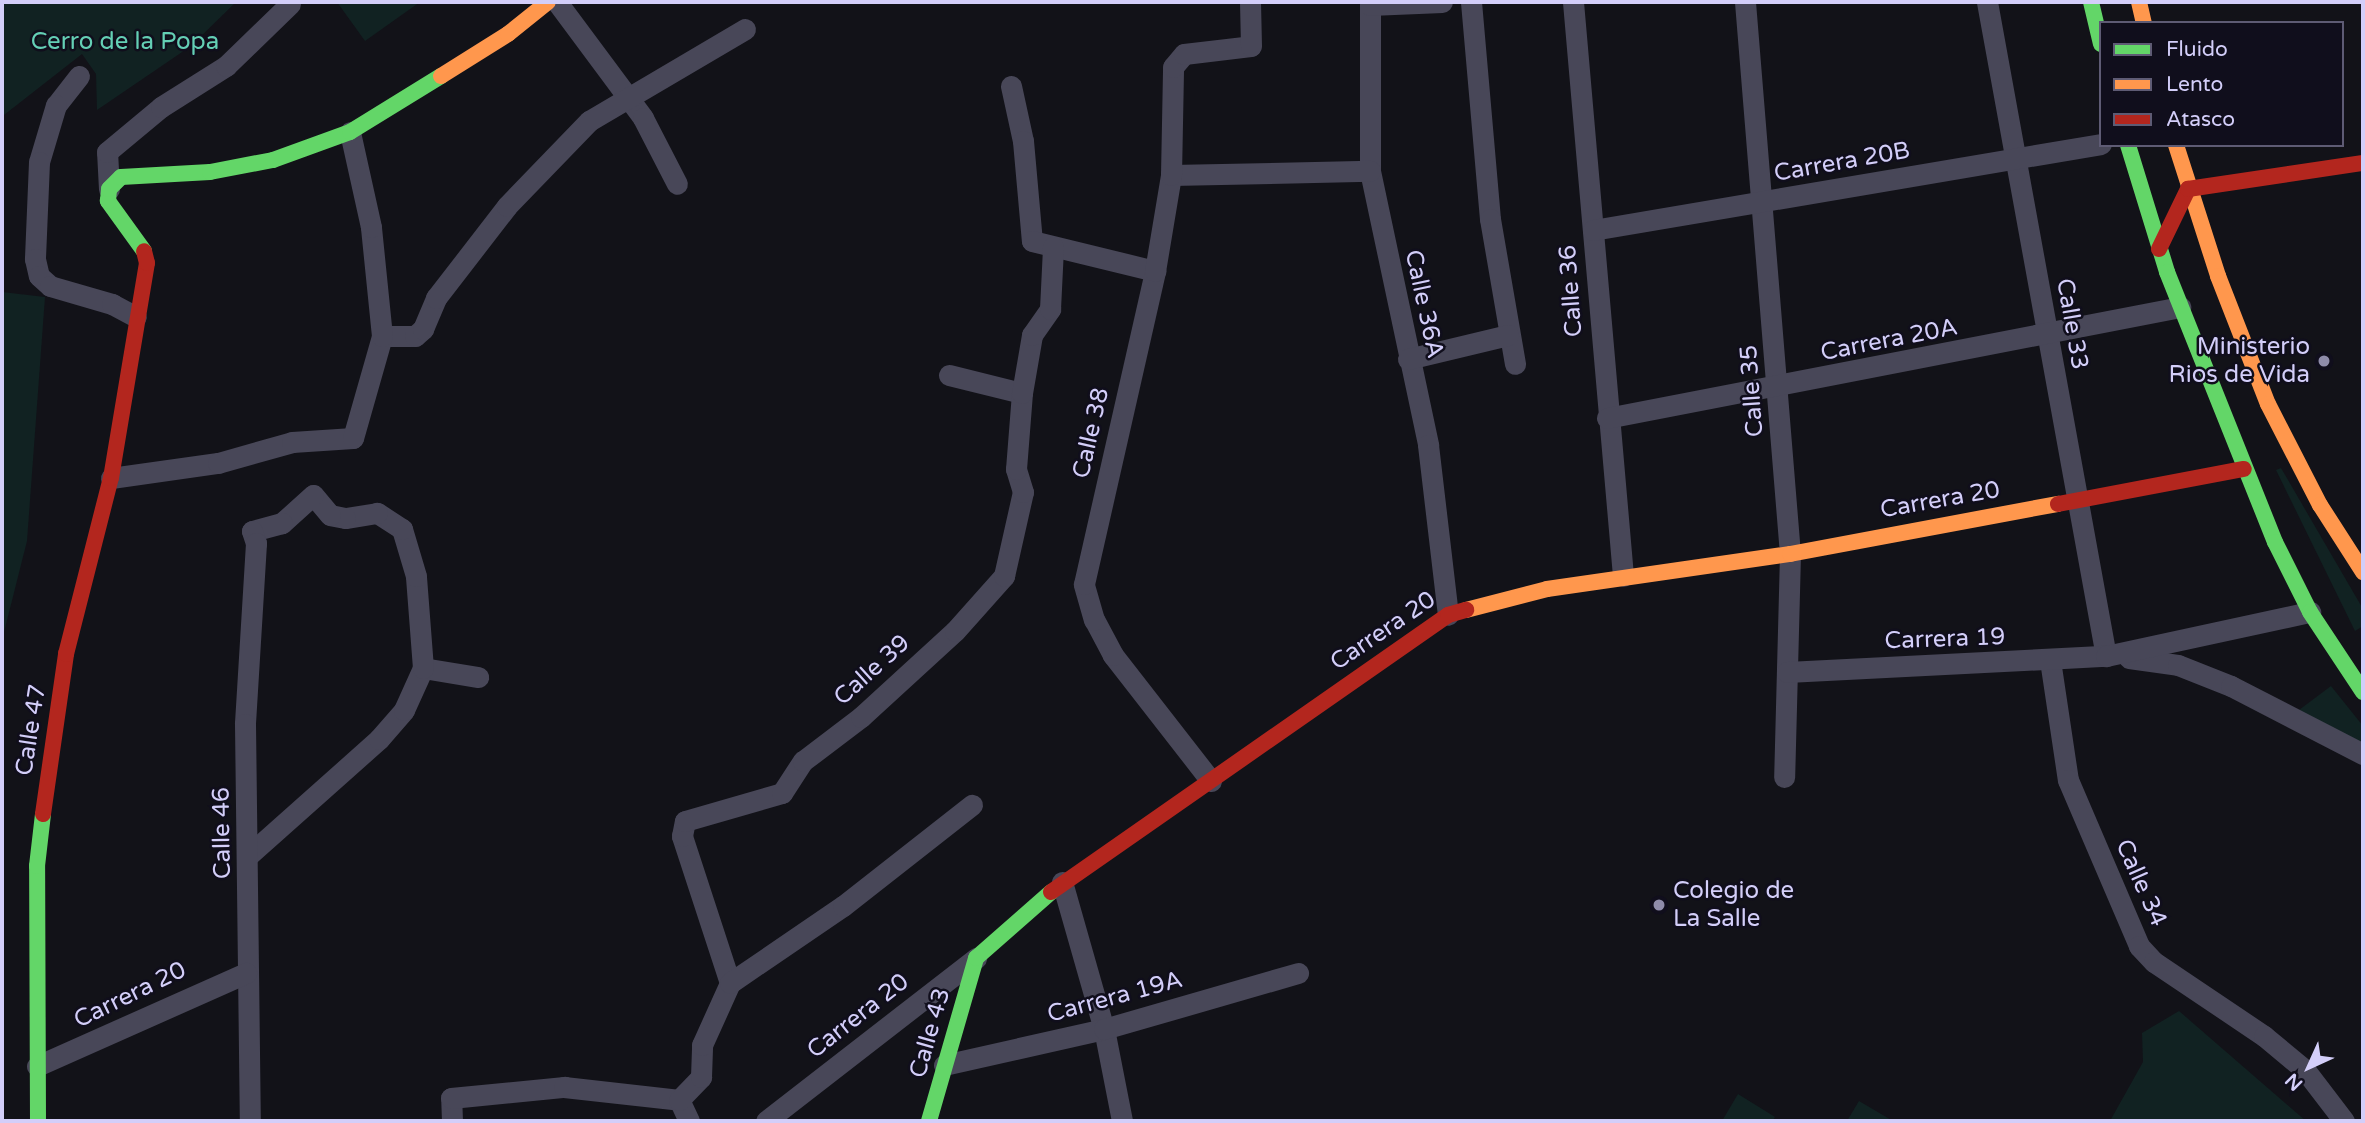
<!DOCTYPE html>
<style>
body{margin:0}
#map{position:relative;width:2365px;height:1123px;overflow:hidden;background:#121218;font-family:"Varela Round",sans-serif}
div>[style]{position:absolute}
[style*='--x']{left:calc(var(--x)*1px);top:calc(var(--y)*1px);width:calc(var(--w)*1px);rotate:calc(var(--a)*1deg)}
.green>*{inset:0;background:#122}
.street>*{height:21px;margin:-10.5px;padding:0 10.5px;transform-origin:10.5px;border-radius:10.5px;background:#484758}
.fast>*{height:16px;margin:-8px;padding:0 8px;transform-origin:8px;border-radius:8px;background:#63d668}
.slow>*{height:16px;margin:-8px;padding:0 8px;transform-origin:8px;border-radius:8px;background:#ff974d}
.jam>*{height:16px;margin:-8px;padding:0 8px;transform-origin:8px;border-radius:8px;background:#b3261e}
.dots>*{width:19px;height:19px;translate:-50% -50%;box-sizing:border-box;border:4px solid #100e1c;border-radius:50%}
span{translate:-50% -50%;white-space:nowrap;text-align:center;line-height:1.15;-webkit-text-stroke:5px #100e1c;paint-order:stroke}
.park-label{font-size:24px;color:#64cfb5}
.street-label{font-size:24px;color:#d3cef9}
.poi-label{font-size:24px;color:#d3cef9}
.right{translate:-100% -50%;text-align:right}
.left{translate:0 -50%;text-align:left}
.frame{position:absolute;inset:0;border:4px solid #d3cef9;pointer-events:none}
.legend{position:absolute;left:2099px;top:21px;width:245px;height:126px;box-sizing:border-box;background:#100e1c;border:2px solid #5e5b74;margin:0;padding:9px 12px;list-style:none;font-size:21px;color:#d3cef9}
.legend li{display:flex;align-items:center;gap:14px;height:35px}
.legend b{width:35px;border:2px solid #5e5b74}
.north{position:absolute;left:2274px;top:1032px;width:70px;height:70px;-webkit-text-stroke:5px #100e1c;paint-order:stroke;rotate:225deg;font-size:19px;font-weight:700;line-height:28px;text-align:center;color:#d3cef9}
.north::after{content:'';display:block;margin:auto;width:24px;height:32px;background:#d3cef9;clip-path:polygon(50% 0,100% 100%,50% 72%,0 100%)}
</style>
<div id="map">
<div class="green">
<div style="clip-path:polygon(2px 2px,236px 2px,191px 46px,97px 110px,96px 74px,82px 54px,4px 115px,2px 133px)"></div>
<div style="clip-path:polygon(337px 2px,420px 2px,365px 41px)"></div>
<div style="clip-path:polygon(2px 292px,45px 297px,27px 541px,2px 640px)"></div>
<div style="clip-path:polygon(2281px 468px,2363px 609px,2363px 626px,2355px 631px,2276px 470px)"></div>
<div style="clip-path:polygon(2331px 686px,2363px 726px,2363px 744px,2299px 710px)"></div>
<div style="clip-path:polygon(2179px 1011px,2306px 1121px,2110px 1121px,2143px 1062px,2142px 1033px)"></div>
<div style="clip-path:polygon(1738px 1094px,1775px 1117px,1772px 1121px,1722px 1121px)"></div>
<div style="clip-path:polygon(1859px 1101px,1893px 1121px,1847px 1121px)"></div>
</div>
<div class="street">
<div style="--x:557;--y:2;--w:144;--a:53.4"></div>
<div style="--x:643;--y:118;--w:74;--a:62.7"></div>
<div style="--x:1370;--y:2;--w:169;--a:90"></div>
<div style="--x:1370;--y:171;--w:280;--a:78"></div>
<div style="--x:1428;--y:445;--w:171;--a:83.3"></div>
<div style="--x:1471;--y:2;--w:218;--a:85"></div>
<div style="--x:1490;--y:219;--w:147;--a:80.2"></div>
<div style="--x:1573;--y:2;--w:576;--a:85.02"></div>
<div style="--x:1745;--y:2;--w:554;--a:85.34"></div>
<div style="--x:1790;--y:554;--w:223;--a:91.5"></div>
<div style="--x:1987;--y:2;--w:665;--a:79.69"></div>
<div style="--x:1370;--y:5;--w:72;--a:-2.4"></div>
<div style="--x:79;--y:76;--w:37;--a:128"></div>
<div style="--x:56;--y:105;--w:59;--a:106.6"></div>
<div style="--x:39;--y:162;--w:97;--a:92.4"></div>
<div style="--x:35;--y:259;--w:17;--a:77"></div>
<div style="--x:39;--y:276;--w:15;--a:42"></div>
<div style="--x:50;--y:286;--w:65;--a:16.2"></div>
<div style="--x:112;--y:304;--w:27;--a:28"></div>
<div style="--x:1011;--y:86;--w:56;--a:77.7"></div>
<div style="--x:1023;--y:141;--w:100;--a:84.9"></div>
<div style="--x:1032;--y:241;--w:127;--a:13.7"></div>
<div style="--x:1171;--y:175;--w:199;--a:-1.2"></div>
<div style="--x:109;--y:189;--w:37;--a:-93"></div>
<div style="--x:107;--y:152;--w:70;--a:-39.8"></div>
<div style="--x:161;--y:107;--w:77;--a:-32.2"></div>
<div style="--x:226;--y:66;--w:89;--a:-44.1"></div>
<div style="--x:1593;--y:230;--w:515;--a:-9.61"></div>
<div style="--x:382;--y:336;--w:33;--a:0"></div>
<div style="--x:415;--y:336;--w:11;--a:-41"></div>
<div style="--x:423;--y:329;--w:34;--a:-67"></div>
<div style="--x:436;--y:298;--w:116;--a:-52.3"></div>
<div style="--x:507;--y:206;--w:118;--a:-46"></div>
<div style="--x:589;--y:121;--w:181;--a:-30.5"></div>
<div style="--x:1408;--y:359;--w:103;--a:-13.5"></div>
<div style="--x:949;--y:375;--w:75;--a:13.9"></div>
<div style="--x:1607;--y:418;--w:584;--a:-10.96"></div>
<div style="--x:111;--y:478;--w:108;--a:-8"></div>
<div style="--x:218;--y:463;--w:77;--a:-15.8"></div>
<div style="--x:292;--y:442;--w:61;--a:-3.8"></div>
<div style="--x:353;--y:438;--w:106;--a:-74.1"></div>
<div style="--x:382;--y:336;--w:110;--a:-95.8"></div>
<div style="--x:371;--y:227;--w:97;--a:-102.5"></div>
<div style="--x:2129;--y:658;--w:49;--a:8.1"></div>
<div style="--x:2178;--y:665;--w:57;--a:21.6"></div>
<div style="--x:2231;--y:686;--w:148;--a:27.3"></div>
<div style="--x:2050;--y:660;--w:121;--a:81.5"></div>
<div style="--x:2068;--y:780;--w:181;--a:66.8"></div>
<div style="--x:2139;--y:946;--w:22;--a:47"></div>
<div style="--x:2154;--y:962;--w:133;--a:33.9"></div>
<div style="--x:2264;--y:1036;--w:53;--a:39.7"></div>
<div style="--x:2305;--y:1070;--w:64;--a:52.6"></div>
<div style="--x:423;--y:668;--w:56;--a:9.3"></div>
<div style="--x:1787;--y:672;--w:319;--a:-2.9"></div>
<div style="--x:2106;--y:656;--w:209;--a:-12.2"></div>
<div style="--x:1211;--y:781;--w:160;--a:-127.9"></div>
<div style="--x:1113;--y:655;--w:40;--a:-118"></div>
<div style="--x:1094;--y:620;--w:37;--a:-106"></div>
<div style="--x:1084;--y:584;--w:321;--a:-77.2"></div>
<div style="--x:1155;--y:271;--w:97;--a:-80.5"></div>
<div style="--x:1171;--y:175;--w:108;--a:-88.9"></div>
<div style="--x:1173;--y:67;--w:17;--a:-50"></div>
<div style="--x:1184;--y:54;--w:67;--a:-6.8"></div>
<div style="--x:1251;--y:46;--w:44;--a:-91.3"></div>
<div style="--x:250;--y:854;--w:173;--a:-41.7"></div>
<div style="--x:379;--y:739;--w:38;--a:-49"></div>
<div style="--x:404;--y:710;--w:46;--a:-65.7"></div>
<div style="--x:423;--y:668;--w:92;--a:-94.4"></div>
<div style="--x:416;--y:576;--w:49;--a:-106.6"></div>
<div style="--x:402;--y:529;--w:30;--a:-147"></div>
<div style="--x:377;--y:513;--w:32;--a:171"></div>
<div style="--x:345;--y:518;--w:15;--a:-169"></div>
<div style="--x:330;--y:515;--w:26;--a:-130"></div>
<div style="--x:313;--y:495;--w:42;--a:137.9"></div>
<div style="--x:282;--y:523;--w:31;--a:165"></div>
<div style="--x:252;--y:531;--w:13;--a:72"></div>
<div style="--x:256;--y:543;--w:181;--a:93.5"></div>
<div style="--x:245;--y:724;--w:397;--a:89.3"></div>
<div style="--x:1062;--y:882;--w:153;--a:74.1"></div>
<div style="--x:1104;--y:1029;--w:94;--a:78.9"></div>
<div style="--x:730;--y:983;--w:155;--a:-108.1"></div>
<div style="--x:682;--y:836;--w:15;--a:-79"></div>
<div style="--x:685;--y:821;--w:101;--a:-16.1"></div>
<div style="--x:782;--y:793;--w:38;--a:-57"></div>
<div style="--x:803;--y:761;--w:73;--a:-37.2"></div>
<div style="--x:861;--y:717;--w:127;--a:-42.5"></div>
<div style="--x:955;--y:631;--w:74;--a:-48.3"></div>
<div style="--x:1004;--y:576;--w:86;--a:-77.3"></div>
<div style="--x:1023;--y:492;--w:24;--a:-107"></div>
<div style="--x:1016;--y:469;--w:76;--a:-85.5"></div>
<div style="--x:1022;--y:393;--w:59;--a:-80.2"></div>
<div style="--x:1032;--y:335;--w:32;--a:-55"></div>
<div style="--x:1050;--y:309;--w:62;--a:-87.2"></div>
<div style="--x:944;--y:1065;--w:164;--a:-12.7"></div>
<div style="--x:1104;--y:1029;--w:202;--a:-16.1"></div>
<div style="--x:37;--y:1066;--w:229;--a:-24"></div>
<div style="--x:452;--y:1121;--w:23;--a:-92"></div>
<div style="--x:451;--y:1098;--w:114;--a:-5.6"></div>
<div style="--x:564;--y:1087;--w:116;--a:6.4"></div>
<div style="--x:689;--y:1121;--w:23;--a:-115"></div>
<div style="--x:679;--y:1100;--w:32;--a:-46"></div>
<div style="--x:701;--y:1077;--w:32;--a:-88"></div>
<div style="--x:702;--y:1045;--w:68;--a:-65.7"></div>
<div style="--x:730;--y:983;--w:137;--a:-34.3"></div>
<div style="--x:843;--y:906;--w:164;--a:-38.1"></div>
<div style="--x:766;--y:1121;--w:266;--a:-37.8"></div>
</div>
<div class="fast">
<div style="--x:2091;--y:2;--w:43;--a:76.6"></div>
<div style="--x:2128;--y:145;--w:133;--a:72.9"></div>
<div style="--x:2167;--y:272;--w:291;--a:68.2"></div>
<div style="--x:2275;--y:542;--w:78;--a:63.4"></div>
<div style="--x:2310;--y:612;--w:96;--a:56.5"></div>
<div style="--x:144;--y:251;--w:62;--a:-125.8"></div>
<div style="--x:108;--y:201;--w:12;--a:-85"></div>
<div style="--x:109;--y:189;--w:17;--a:-45"></div>
<div style="--x:121;--y:177;--w:89;--a:-3.2"></div>
<div style="--x:210;--y:172;--w:64;--a:-10.8"></div>
<div style="--x:273;--y:160;--w:82;--a:-20"></div>
<div style="--x:350;--y:132;--w:107;--a:-31.6"></div>
<div style="--x:38;--y:1121;--w:255;--a:-90.2"></div>
<div style="--x:37;--y:866;--w:52;--a:-83.4"></div>
<div style="--x:929;--y:1121;--w:170;--a:-73.9"></div>
<div style="--x:976;--y:958;--w:100;--a:-41.3"></div>
</div>
<div class="slow">
<div style="--x:2139;--y:2;--w:22;--a:77"></div>
<div style="--x:441;--y:76;--w:79;--a:-32.1"></div>
<div style="--x:508;--y:34;--w:51;--a:-38.7"></div>
<div style="--x:2176;--y:145;--w:138;--a:72.2"></div>
<div style="--x:2218;--y:276;--w:137;--a:68.7"></div>
<div style="--x:2268;--y:404;--w:114;--a:62.8"></div>
<div style="--x:2320;--y:505;--w:80;--a:57.3"></div>
<div style="--x:1466;--y:610;--w:84;--a:-14.5"></div>
<div style="--x:1547;--y:589;--w:246;--a:-8.2"></div>
<div style="--x:1790;--y:554;--w:273;--a:-10.6"></div>
</div>
<div class="jam">
<div style="--x:2159;--y:249;--w:67;--a:-64.2"></div>
<div style="--x:2188;--y:189;--w:177;--a:-8.5"></div>
<div style="--x:2058;--y:504;--w:189;--a:-10.7"></div>
<div style="--x:43;--y:814;--w:162;--a:-81.8"></div>
<div style="--x:66;--y:654;--w:182;--a:-75.7"></div>
<div style="--x:111;--y:478;--w:218;--a:-80.5"></div>
<div style="--x:147;--y:263;--w:12;--a:-104"></div>
<div style="--x:1051;--y:892;--w:484;--a:-34.9"></div>
<div style="--x:1448;--y:615;--w:19;--a:-16"></div>
</div>
<div class="dots">
<div style="left:2324px;top:361px;background:#8f8caa"></div>
<div style="left:1659px;top:905px;background:#8f8caa"></div>
</div>
<div class="park-label">
<span style="left:125px;top:42px">Cerro de la Popa</span>
</div>
<div class="street-label">
<span style="left:1842px;top:162px;rotate:-10deg">Carrera 20B</span>
<span style="left:1571px;top:291px;rotate:-94deg">Calle 36</span>
<span style="left:1424px;top:304px;rotate:78deg">Calle 36A</span>
<span style="left:2072px;top:324px;rotate:80deg">Calle 33</span>
<span style="left:1889px;top:340px;rotate:-11deg">Carrera 20A</span>
<span style="left:1752px;top:391px;rotate:-94deg">Calle 35</span>
<span style="left:1091px;top:433px;rotate:-77deg">Calle 38</span>
<span style="left:1940px;top:500px;rotate:-10deg">Carrera 20</span>
<span style="left:1383px;top:631px;rotate:-34deg">Carrera 20</span>
<span style="left:1945px;top:639px;rotate:-2deg">Carrera 19</span>
<span style="left:872px;top:670px;rotate:-42deg">Calle 39</span>
<span style="left:31px;top:730px;rotate:-81deg">Calle 47</span>
<span style="left:222px;top:833px;rotate:-91deg">Calle 46</span>
<span style="left:2141px;top:883px;rotate:66deg">Calle 34</span>
<span style="left:130px;top:995px;rotate:-26deg">Carrera 20</span>
<span style="left:1115px;top:997px;rotate:-15deg">Carrera 19A</span>
<span style="left:858px;top:1016px;rotate:-38deg">Carrera 20</span>
<span style="left:930px;top:1033px;rotate:-74deg">Calle 43</span>
</div>
<div class="poi-label">
<span class="right" style="left:2310px;top:361px">Ministerio<br>Rios de Vida</span>
<span class="left" style="left:1673px;top:905px">Colegio de<br>La Salle</span>
</div>
<div class="frame"></div>
<ul class="legend">
<li><b style="height:9px;background:#63d668"></b>Fluido</li>
<li><b style="height:9px;background:#ff974d"></b>Lento</li>
<li><b style="height:9px;background:#b3261e"></b>Atasco</li>
</ul>
<div class="north">N</div>
</div>
